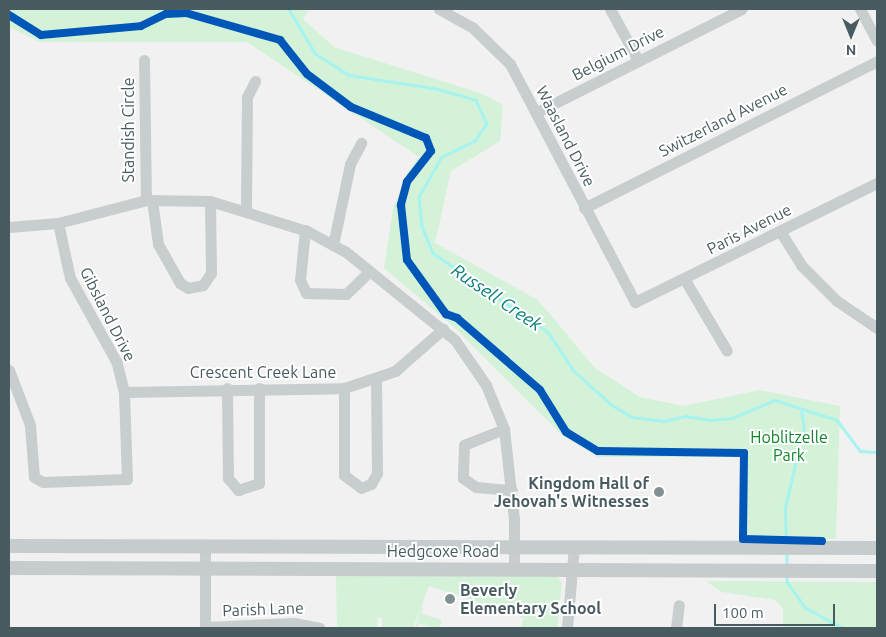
<!DOCTYPE html>
<style>
body{margin:0}
#map{position:relative;width:886px;height:637px;overflow:hidden;background:#f2f1f1;font-family:Ubuntu,sans-serif}
div>[style]{position:absolute}
[style*='--x']{left:calc(var(--x)*1px);top:calc(var(--y)*1px);width:calc(var(--w)*1px);rotate:calc(var(--a)*1deg)}
.green>*{inset:0;background:#d4f2d8}
.stream>*{height:2.5px;margin:-1.25px;padding:0 1.25px;transform-origin:1.25px;border-radius:1.25px;background:#a6f3ef}
.minor>*{height:11px;margin:-5.5px;padding:0 5.5px;transform-origin:5.5px;border-radius:5.5px;background:#c8cdce}
.major>*{height:14px;margin:-7px;padding:0 7px;transform-origin:7px;border-radius:7px;background:#c6cccd}
.cycleway>*{height:8px;margin:-4px;padding:0 4px;transform-origin:4px;border-radius:4px;background:#0057b8}
.dots>*{width:14px;height:14px;translate:-50% -50%;box-sizing:border-box;border:2px solid #fff;border-radius:50%}
span{translate:-50% -50%;white-space:nowrap;text-align:center;line-height:1.15;-webkit-text-stroke:4px #fff;paint-order:stroke}
.street-label{font-size:16px;color:#475b60}
.park-label{font-size:16px;color:#0f842a}
.poi-label{font-size:16px;color:#475b60;font-weight:700}
.right{translate:-100% -50%;text-align:right}
.left{translate:0 -50%;text-align:left}
.water-label{font-size:18px;color:#067f78;font-style:italic}
.frame{position:absolute;inset:0;border:10px solid #475b60;pointer-events:none}
.north{position:absolute;left:826px;top:10px;width:50px;height:50px;-webkit-text-stroke:4px #fff;paint-order:stroke;rotate:180deg;font-size:14px;font-weight:700;line-height:20px;text-align:center;color:#475b60}
.north::after{content:'';display:block;margin:auto;width:18px;height:22px;background:#475b60;clip-path:polygon(50% 0,100% 100%,50% 72%,0 100%)}
.scale{position:absolute;left:714px;top:604px;width:121px;height:22px;box-sizing:border-box;border:2px solid #475b60;border-top:0;padding-left:6px;font-size:15px;line-height:18px;white-space:nowrap;color:#475b60;-webkit-text-stroke:4px #fff;paint-order:stroke}
</style>
<div id="map">
<div class="green">
<div style="clip-path:polygon(9px 9px,309px 9px,303px 19px,334px 47px,483px 94px,503px 105px,500px 141px,451px 171px,435px 243px,538px 300px,595px 368px,640px 397px,684px 406px,759px 390px,840px 406px,836px 539px,741px 538px,740px 457px,598px 457px,563px 436px,456px 329px,384px 268px,393px 209px,406px 175px,419px 157px,247px 42px,40px 42px,9px 27px)"></div>
<div style="clip-path:polygon(336px 576px,558px 577px,562px 583px,557px 628px,521px 628px,524px 618px,429px 586px,413px 628px,382px 628px,382px 618px,378px 617px,377px 628px,337px 628px)"></div>
<div style="clip-path:polygon(706px 581px,877px 582px,877px 628px,783px 628px,783px 609px,775px 600px,722px 592px)"></div>
<div style="clip-path:polygon(423px 601px,422px 614px,442px 620px,439px 628px,419px 624px,415px 628px)"></div>
</div>
<div class="stream">
<div style="--x:289;--y:9;--w:51;--a:59.4"></div>
<div style="--x:315;--y:53;--w:40;--a:32.9"></div>
<div style="--x:349;--y:75;--w:90;--a:8.9"></div>
<div style="--x:438;--y:89;--w:40;--a:16"></div>
<div style="--x:476;--y:100;--w:26;--a:65"></div>
<div style="--x:487;--y:124;--w:21;--a:125"></div>
<div style="--x:475;--y:141;--w:37;--a:154"></div>
<div style="--x:442;--y:157;--w:46;--a:119.9"></div>
<div style="--x:419;--y:197;--w:29;--a:84"></div>
<div style="--x:422;--y:226;--w:29;--a:68"></div>
<div style="--x:433;--y:253;--w:140;--a:34.5"></div>
<div style="--x:548;--y:332;--w:47;--a:56.3"></div>
<div style="--x:574;--y:371;--w:51;--a:41.8"></div>
<div style="--x:612;--y:405;--w:23;--a:31"></div>
<div style="--x:632;--y:417;--w:31;--a:7"></div>
<div style="--x:663;--y:421;--w:24;--a:-12"></div>
<div style="--x:686;--y:416;--w:25;--a:9"></div>
<div style="--x:711;--y:420;--w:21;--a:-5"></div>
<div style="--x:732;--y:418;--w:47;--a:-22.7"></div>
<div style="--x:775;--y:400;--w:65;--a:17.9"></div>
<div style="--x:837;--y:420;--w:39;--a:53"></div>
<div style="--x:860;--y:451;--w:17;--a:3"></div>
<div style="--x:786;--y:542;--w:35;--a:-92"></div>
<div style="--x:785;--y:507;--w:82;--a:-76.6"></div>
<div style="--x:804;--y:427;--w:15;--a:-101"></div>
<div style="--x:787;--y:552;--w:15;--a:90"></div>
<div style="--x:787;--y:575;--w:7;--a:90"></div>
<div style="--x:787;--y:582;--w:32;--a:54"></div>
<div style="--x:806;--y:608;--w:42;--a:28.4"></div>
</div>
<div class="minor">
<div style="--x:439;--y:9;--w:38;--a:29"></div>
<div style="--x:472;--y:27;--w:53;--a:44.2"></div>
<div style="--x:510;--y:64;--w:269;--a:62.3"></div>
<div style="--x:635;--y:302;--w:270;--a:-26.2"></div>
<div style="--x:610;--y:9;--w:58;--a:61.2"></div>
<div style="--x:860;--y:9;--w:36;--a:62"></div>
<div style="--x:144;--y:60;--w:140;--a:89.2"></div>
<div style="--x:537;--y:112;--w:229;--a:-26.7"></div>
<div style="--x:152;--y:200;--w:44;--a:82.2"></div>
<div style="--x:158;--y:244;--w:45;--a:60.6"></div>
<div style="--x:180;--y:283;--w:9;--a:32"></div>
<div style="--x:188;--y:288;--w:15;--a:-11"></div>
<div style="--x:203;--y:285;--w:14;--a:-56"></div>
<div style="--x:211;--y:273;--w:72;--a:-90.8"></div>
<div style="--x:584;--y:208;--w:328;--a:-26.6"></div>
<div style="--x:246;--y:209;--w:112;--a:-89.5"></div>
<div style="--x:247;--y:97;--w:18;--a:-63"></div>
<div style="--x:9;--y:227;--w:49;--a:-4.7"></div>
<div style="--x:58;--y:223;--w:91;--a:-14.6"></div>
<div style="--x:146;--y:200;--w:64;--a:0.9"></div>
<div style="--x:210;--y:201;--w:102;--a:17.2"></div>
<div style="--x:307;--y:231;--w:44;--a:28.3"></div>
<div style="--x:346;--y:252;--w:140;--a:38.9"></div>
<div style="--x:455;--y:340;--w:55;--a:55.4"></div>
<div style="--x:486;--y:385;--w:48;--a:67.8"></div>
<div style="--x:504;--y:429;--w:91;--a:83.7"></div>
<div style="--x:514;--y:519;--w:49;--a:90"></div>
<div style="--x:305;--y:230;--w:50;--a:95.7"></div>
<div style="--x:300;--y:280;--w:14;--a:65"></div>
<div style="--x:306;--y:293;--w:40;--a:1.4"></div>
<div style="--x:346;--y:294;--w:33;--a:-44"></div>
<div style="--x:780;--y:231;--w:40;--a:58"></div>
<div style="--x:801;--y:265;--w:51;--a:45"></div>
<div style="--x:837;--y:301;--w:48;--a:34"></div>
<div style="--x:333;--y:245;--w:83;--a:-78.1"></div>
<div style="--x:350;--y:164;--w:24;--a:-62"></div>
<div style="--x:685;--y:280;--w:82;--a:59.4"></div>
<div style="--x:9;--y:370;--w:59;--a:69.1"></div>
<div style="--x:30;--y:425;--w:52;--a:85.6"></div>
<div style="--x:34;--y:477;--w:10;--a:29"></div>
<div style="--x:43;--y:482;--w:84;--a:-2"></div>
<div style="--x:127;--y:479;--w:87;--a:-92"></div>
<div style="--x:124;--y:392;--w:32;--a:-104"></div>
<div style="--x:116;--y:361;--w:95;--a:-119"></div>
<div style="--x:70;--y:278;--w:56;--a:-102.3"></div>
<div style="--x:227;--y:388;--w:90;--a:89.4"></div>
<div style="--x:228;--y:478;--w:16;--a:50"></div>
<div style="--x:238;--y:490;--w:22;--a:-18"></div>
<div style="--x:259;--y:483;--w:95;--a:-90"></div>
<div style="--x:344;--y:388;--w:87;--a:90"></div>
<div style="--x:344;--y:475;--w:21;--a:37"></div>
<div style="--x:361;--y:488;--w:11;--a:-22"></div>
<div style="--x:371;--y:484;--w:13;--a:-61"></div>
<div style="--x:377;--y:473;--w:93;--a:-90.6"></div>
<div style="--x:124;--y:392;--w:220;--a:-1"></div>
<div style="--x:344;--y:388;--w:54;--a:-18.4"></div>
<div style="--x:395;--y:371;--w:64;--a:-41.2"></div>
<div style="--x:504;--y:429;--w:43;--a:158.2"></div>
<div style="--x:464;--y:445;--w:33;--a:92"></div>
<div style="--x:463;--y:478;--w:16;--a:35"></div>
<div style="--x:476;--y:487;--w:36;--a:5"></div>
<div style="--x:205;--y:546;--w:82;--a:90"></div>
<div style="--x:205;--y:627;--w:89;--a:-2.6"></div>
<div style="--x:294;--y:623;--w:26;--a:11"></div>
<div style="--x:567;--y:628;--w:81;--a:-85.1"></div>
<div style="--x:676;--y:628;--w:23;--a:-83"></div>
</div>
<div class="major">
<div style="--x:9;--y:546;--w:868;--a:0.13"></div>
<div style="--x:9;--y:568;--w:868;--a:0.2"></div>
</div>
<div class="cycleway">
<div style="--x:9;--y:15;--w:38;--a:32"></div>
<div style="--x:41;--y:35;--w:100;--a:-5.1"></div>
<div style="--x:141;--y:26;--w:28;--a:-26"></div>
<div style="--x:166;--y:14;--w:20;--a:-3"></div>
<div style="--x:186;--y:13;--w:98;--a:16"></div>
<div style="--x:280;--y:40;--w:43;--a:51.5"></div>
<div style="--x:307;--y:74;--w:55;--a:36.9"></div>
<div style="--x:351;--y:107;--w:81;--a:22.5"></div>
<div style="--x:426;--y:138;--w:14;--a:69"></div>
<div style="--x:431;--y:151;--w:39;--a:128"></div>
<div style="--x:407;--y:182;--w:24;--a:105"></div>
<div style="--x:401;--y:205;--w:55;--a:83.8"></div>
<div style="--x:407;--y:260;--w:67;--a:54.2"></div>
<div style="--x:446;--y:314;--w:12;--a:20"></div>
<div style="--x:457;--y:318;--w:110;--a:40.9"></div>
<div style="--x:540;--y:390;--w:49;--a:58.2"></div>
<div style="--x:566;--y:432;--w:37;--a:31"></div>
<div style="--x:598;--y:451;--w:146;--a:0.8"></div>
<div style="--x:744;--y:453;--w:86;--a:90.7"></div>
<div style="--x:743;--y:539;--w:79;--a:1.5"></div>
</div>
<div class="dots">
<div style="left:659px;top:492px;background:#839093"></div>
<div style="left:450px;top:599px;background:#839093"></div>
</div>
<div class="street-label">
<span style="left:618px;top:53px;rotate:-27deg">Belgium Drive</span>
<span style="left:723px;top:120px;rotate:-27deg">Switzerland Avenue</span>
<span style="left:128px;top:130px;rotate:-90deg">Standish Circle</span>
<span style="left:566px;top:136px;rotate:63deg">Waasland Drive</span>
<span style="left:749px;top:229px;rotate:-27deg">Paris Avenue</span>
<span style="left:108px;top:314px;rotate:63deg">Gibsland Drive</span>
<span style="left:263px;top:372px">Crescent Creek Lane</span>
<span style="left:443px;top:551px">Hedgcoxe Road</span>
<span style="left:263px;top:609px;rotate:-2deg">Parish Lane</span>
</div>
<div class="park-label">
<span style="left:789px;top:446px">Hoblitzelle<br>Park</span>
</div>
<div class="poi-label">
<span class="right" style="left:649px;top:492px">Kingdom Hall of<br>Jehovah's Witnesses</span>
<span class="left" style="left:460px;top:599px">Beverly<br>Elementary School</span>
</div>
<div class="water-label">
<span style="left:497px;top:297px;rotate:34deg">Russell Creek</span>
</div>
<div class="frame"></div>
<div class="north">N</div>
<div class="scale">100 m</div>
</div>
